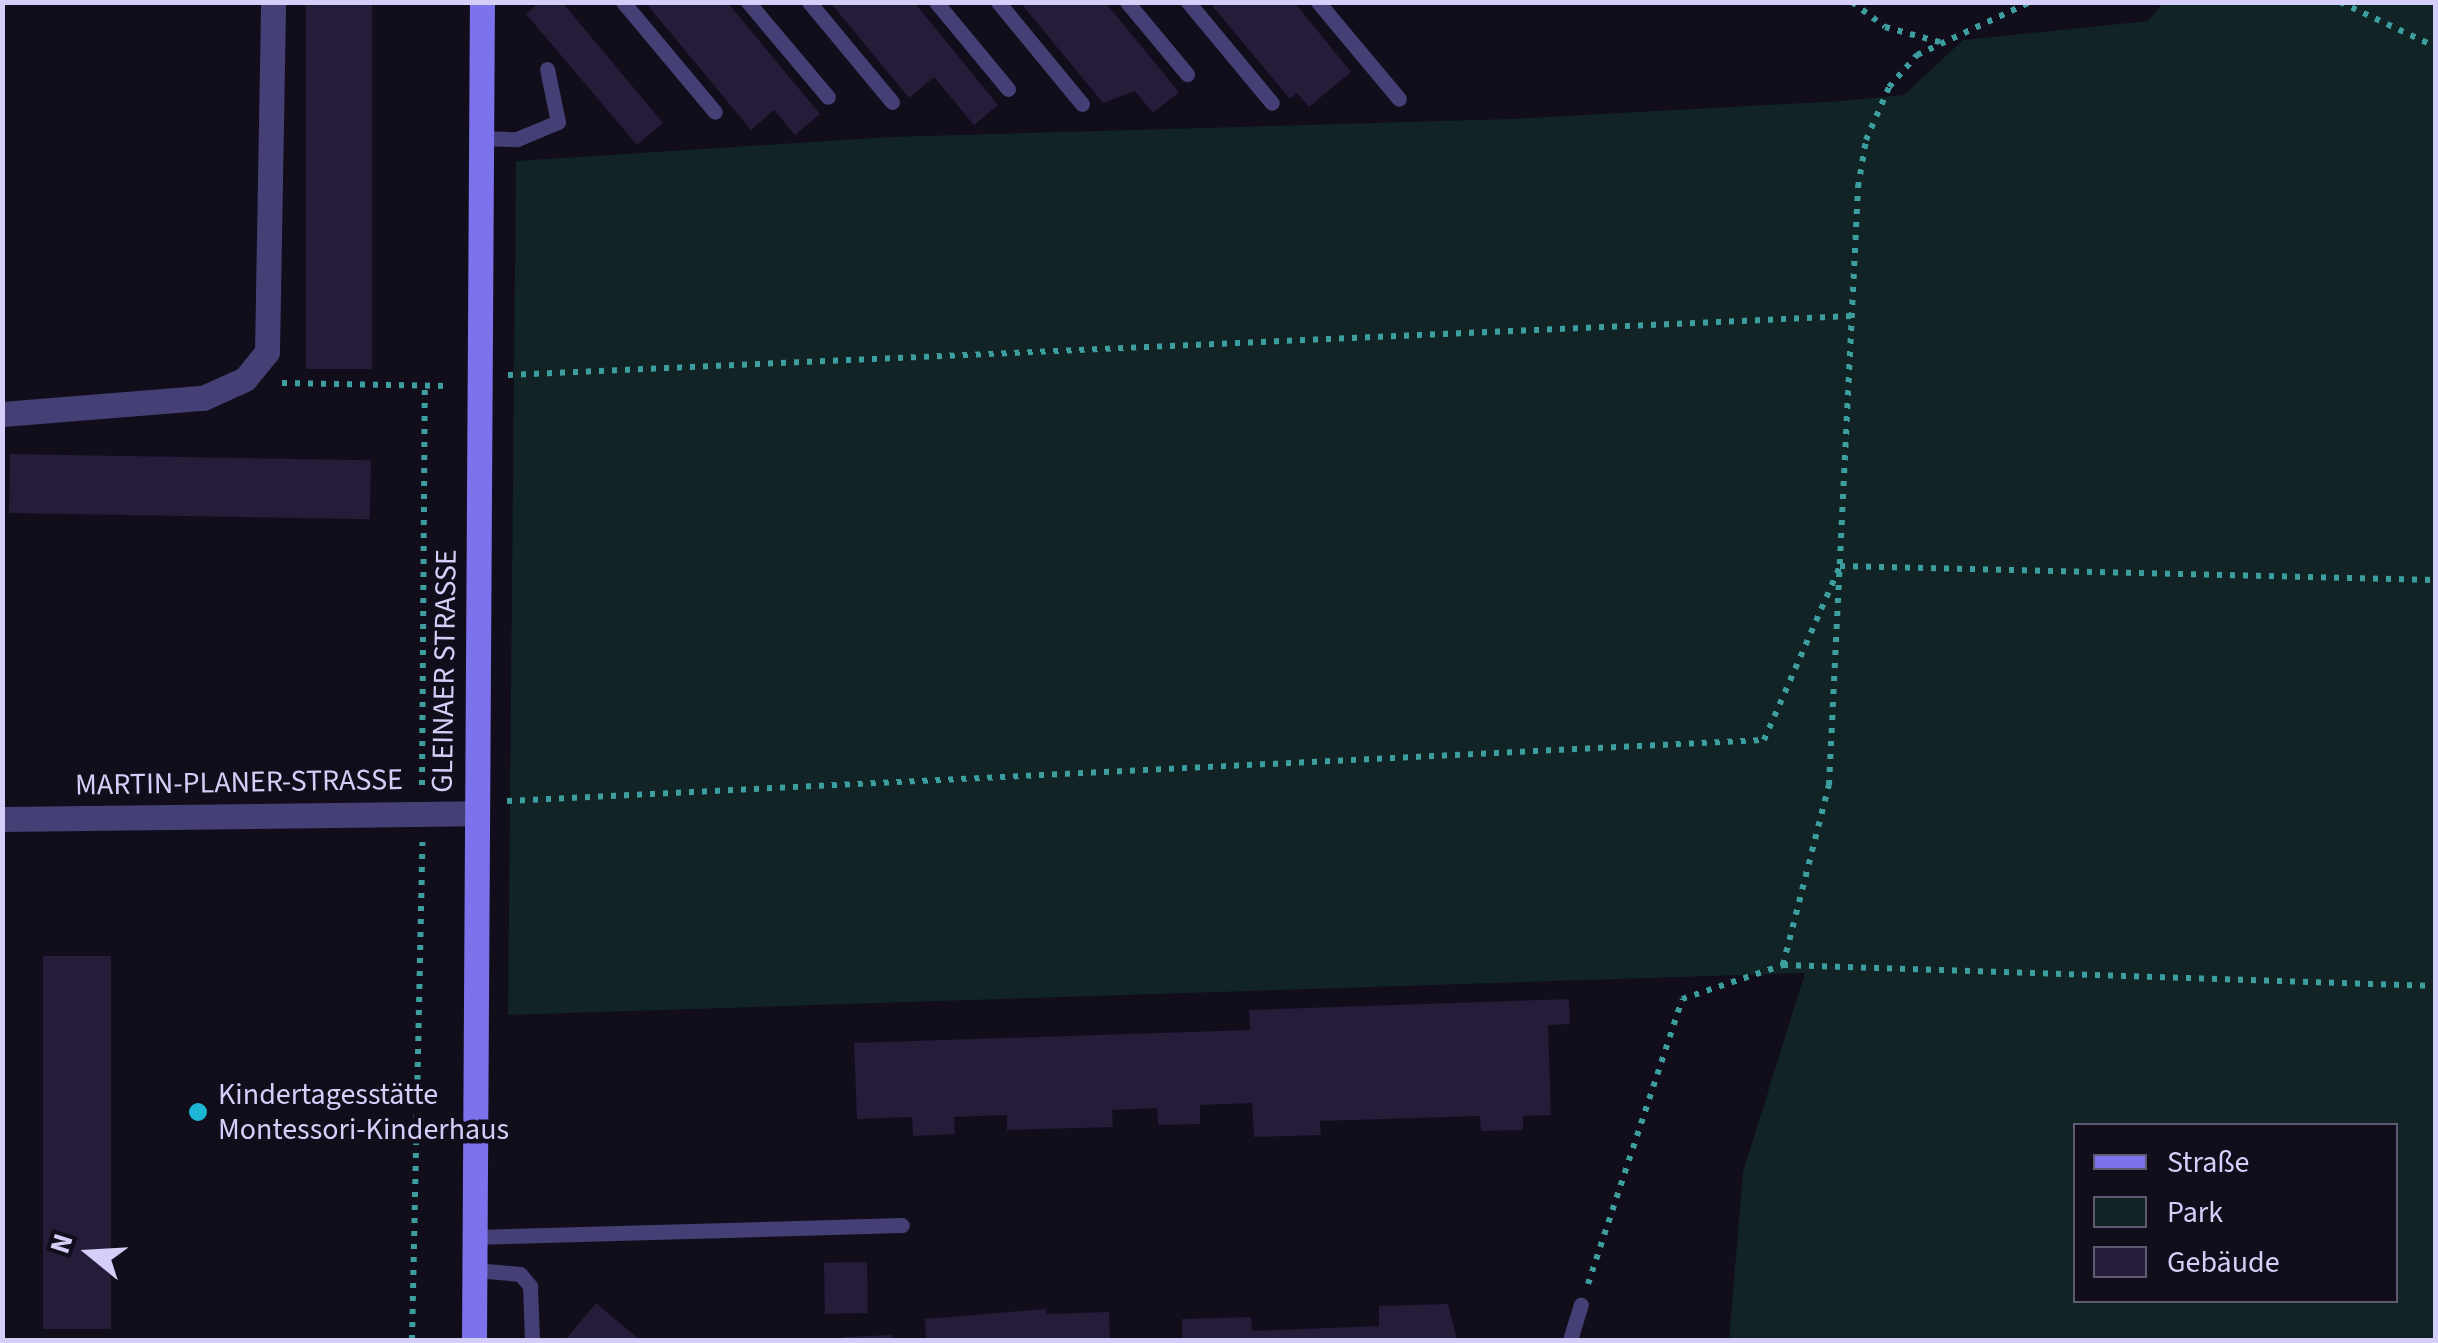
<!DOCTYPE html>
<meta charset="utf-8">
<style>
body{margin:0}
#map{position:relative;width:2438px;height:1343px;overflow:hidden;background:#110d1b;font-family:"Source Sans 3",sans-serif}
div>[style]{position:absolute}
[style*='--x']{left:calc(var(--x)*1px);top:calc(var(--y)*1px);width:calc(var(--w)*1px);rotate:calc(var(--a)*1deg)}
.green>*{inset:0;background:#112324}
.building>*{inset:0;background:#241c39;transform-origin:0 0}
.path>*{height:6px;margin-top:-3px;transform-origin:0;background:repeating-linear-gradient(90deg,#3c9e9e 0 5px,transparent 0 13px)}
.lane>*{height:15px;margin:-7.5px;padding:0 7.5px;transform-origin:7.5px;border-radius:7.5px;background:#443f74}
.street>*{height:25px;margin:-12.5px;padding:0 12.5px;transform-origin:12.5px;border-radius:12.5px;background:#443f74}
.secondary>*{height:25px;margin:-12.5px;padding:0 12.5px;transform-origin:12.5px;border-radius:12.5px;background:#7c72eb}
.dots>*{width:28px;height:28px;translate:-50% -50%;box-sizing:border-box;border:5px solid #110d1b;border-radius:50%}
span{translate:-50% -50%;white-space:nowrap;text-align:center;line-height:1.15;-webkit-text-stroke:9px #110d1b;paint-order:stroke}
.street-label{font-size:30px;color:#d5cef8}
.poi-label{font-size:30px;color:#d5cef8}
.left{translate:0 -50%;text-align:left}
.frame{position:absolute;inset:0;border:5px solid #d5cef8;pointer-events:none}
.legend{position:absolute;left:2073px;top:1123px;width:325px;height:180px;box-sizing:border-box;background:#110d1b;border:2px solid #5f5a73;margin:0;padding:12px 18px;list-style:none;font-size:30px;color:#d5cef8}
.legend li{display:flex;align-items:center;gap:20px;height:50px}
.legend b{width:50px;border:2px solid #5f5a73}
.north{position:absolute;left:40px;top:1203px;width:100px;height:100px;-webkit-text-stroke:8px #110d1b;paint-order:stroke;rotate:288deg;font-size:28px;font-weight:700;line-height:40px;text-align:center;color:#d5cef8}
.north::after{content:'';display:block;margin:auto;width:35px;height:45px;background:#d5cef8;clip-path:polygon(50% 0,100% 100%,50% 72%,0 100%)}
</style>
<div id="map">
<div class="green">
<div style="clip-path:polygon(evenodd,2164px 2px,2435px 3px,2435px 1340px,1729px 1340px,1743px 1172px,1805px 973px,508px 1015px,516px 161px,890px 137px,1509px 119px,1841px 101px,1904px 95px,1963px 40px,2148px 21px,2164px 2px,2076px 1126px,2396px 1126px,2396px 1300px,2076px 1300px,2076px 1126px)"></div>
</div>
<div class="building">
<div style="left:306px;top:2px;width:66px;height:367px"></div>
<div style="clip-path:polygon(540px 2px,562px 2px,663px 123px,637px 145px,526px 14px)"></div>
<div style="clip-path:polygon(645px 2px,727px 2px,820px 114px,795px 135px,774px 110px,751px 130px)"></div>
<div style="clip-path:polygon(830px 2px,914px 2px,998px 105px,974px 125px,934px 77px,909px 98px)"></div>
<div style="clip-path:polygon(1020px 2px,1105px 2px,1179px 92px,1153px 113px,1135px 91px,1103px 103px)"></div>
<div style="clip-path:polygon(1209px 2px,1294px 2px,1351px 72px,1309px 107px,1297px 93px,1290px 99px)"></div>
<div style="left:10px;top:454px;width:361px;height:59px;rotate:1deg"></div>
<div style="left:111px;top:956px;width:373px;height:68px;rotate:90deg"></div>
<div style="clip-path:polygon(1569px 999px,1570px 1024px,1548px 1025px,1551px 1115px,1523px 1116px,1523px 1130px,1481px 1131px,1480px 1116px,1320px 1121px,1321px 1135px,1254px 1137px,1252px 1103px,1200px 1105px,1200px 1124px,1158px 1125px,1157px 1108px,1112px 1110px,1113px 1127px,1007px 1130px,1007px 1115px,954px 1117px,955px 1134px,913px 1136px,912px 1117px,857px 1119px,854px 1043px,1250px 1030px,1249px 1010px)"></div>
<div style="left:867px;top:1262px;width:51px;height:43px;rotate:89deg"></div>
<div style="clip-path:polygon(596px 1303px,640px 1340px,565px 1340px)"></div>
<div style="clip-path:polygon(1448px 1304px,1457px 1340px,1182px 1340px,1182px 1319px,1251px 1317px,1252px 1331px,1379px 1326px,1379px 1306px)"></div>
<div style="clip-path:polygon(1046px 1309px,1047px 1314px,1109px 1312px,1110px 1340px,926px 1340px,925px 1319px)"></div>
<div style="clip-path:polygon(892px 1335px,892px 1340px,843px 1340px,843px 1337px)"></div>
</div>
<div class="path">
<div style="--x:1852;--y:2;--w:41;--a:37.1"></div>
<div style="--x:1885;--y:27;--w:57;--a:15.3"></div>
<div style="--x:2340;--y:2;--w:106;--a:25.1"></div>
<div style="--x:508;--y:375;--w:1345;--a:-2.51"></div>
<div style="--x:282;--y:383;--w:167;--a:1"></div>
<div style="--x:422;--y:785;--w:399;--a:-89.6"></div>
<div style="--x:507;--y:801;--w:1258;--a:-2.78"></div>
<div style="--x:1764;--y:740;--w:190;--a:-66.4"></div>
<div style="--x:1840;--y:566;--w:596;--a:1.35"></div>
<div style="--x:1783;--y:965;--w:653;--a:1.84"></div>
<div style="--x:1588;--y:1284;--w:300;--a:-71.7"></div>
<div style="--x:1682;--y:999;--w:107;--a:-18.6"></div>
<div style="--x:1783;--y:965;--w:186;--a:-75.7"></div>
<div style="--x:1829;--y:785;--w:599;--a:-87.22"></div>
<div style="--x:1858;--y:187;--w:48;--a:-80.3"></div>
<div style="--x:1866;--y:140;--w:58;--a:-66.5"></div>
<div style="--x:1889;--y:87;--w:43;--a:-48.8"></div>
<div style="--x:1917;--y:55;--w:125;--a:-25.1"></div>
<div style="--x:412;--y:1340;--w:498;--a:-88.8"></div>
</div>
<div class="lane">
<div style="--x:623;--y:2;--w:143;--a:50.1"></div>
<div style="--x:748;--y:2;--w:124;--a:49.9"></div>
<div style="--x:809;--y:2;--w:130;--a:50.3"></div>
<div style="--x:936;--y:2;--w:113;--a:50.4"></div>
<div style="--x:998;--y:2;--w:132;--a:50.5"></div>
<div style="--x:1127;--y:2;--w:94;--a:50.2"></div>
<div style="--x:1188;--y:2;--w:131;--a:50.3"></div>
<div style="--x:1318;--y:2;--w:126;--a:50.1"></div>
<div style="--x:482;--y:138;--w:35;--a:2"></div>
<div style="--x:517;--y:139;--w:44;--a:-22.5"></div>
<div style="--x:558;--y:122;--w:54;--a:-101.7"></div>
<div style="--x:475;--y:1237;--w:427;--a:-1.6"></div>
<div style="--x:475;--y:1270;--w:45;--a:5.1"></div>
<div style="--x:520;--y:1274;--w:16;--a:50"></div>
<div style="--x:530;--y:1286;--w:54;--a:87.9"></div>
<div style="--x:1570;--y:1340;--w:37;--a:-73"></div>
</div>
<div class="street">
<div style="--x:2;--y:414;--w:202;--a:-4.6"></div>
<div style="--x:203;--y:398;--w:46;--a:-24.3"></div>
<div style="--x:245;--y:379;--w:35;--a:-51"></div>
<div style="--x:267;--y:352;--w:350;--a:-89"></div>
<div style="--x:2;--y:819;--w:474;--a:-0.7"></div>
</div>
<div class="secondary">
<div style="--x:474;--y:1340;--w:1338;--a:-89.66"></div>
</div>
<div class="dots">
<div style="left:198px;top:1112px;background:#1db7d5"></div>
</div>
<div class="street-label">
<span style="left:445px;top:671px;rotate:-89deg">GLEINAER STRASSE</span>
<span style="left:239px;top:783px;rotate:-1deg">MARTIN-PLANER-STRASSE</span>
</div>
<div class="poi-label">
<span class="left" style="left:218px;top:1112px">Kindertagesstätte<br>Montessori-Kinderhaus</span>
</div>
<div class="frame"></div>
<ul class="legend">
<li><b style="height:12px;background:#7c72eb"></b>Straße</li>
<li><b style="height:28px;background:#112324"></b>Park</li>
<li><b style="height:28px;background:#241c39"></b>Gebäude</li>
</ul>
<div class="north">N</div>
</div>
